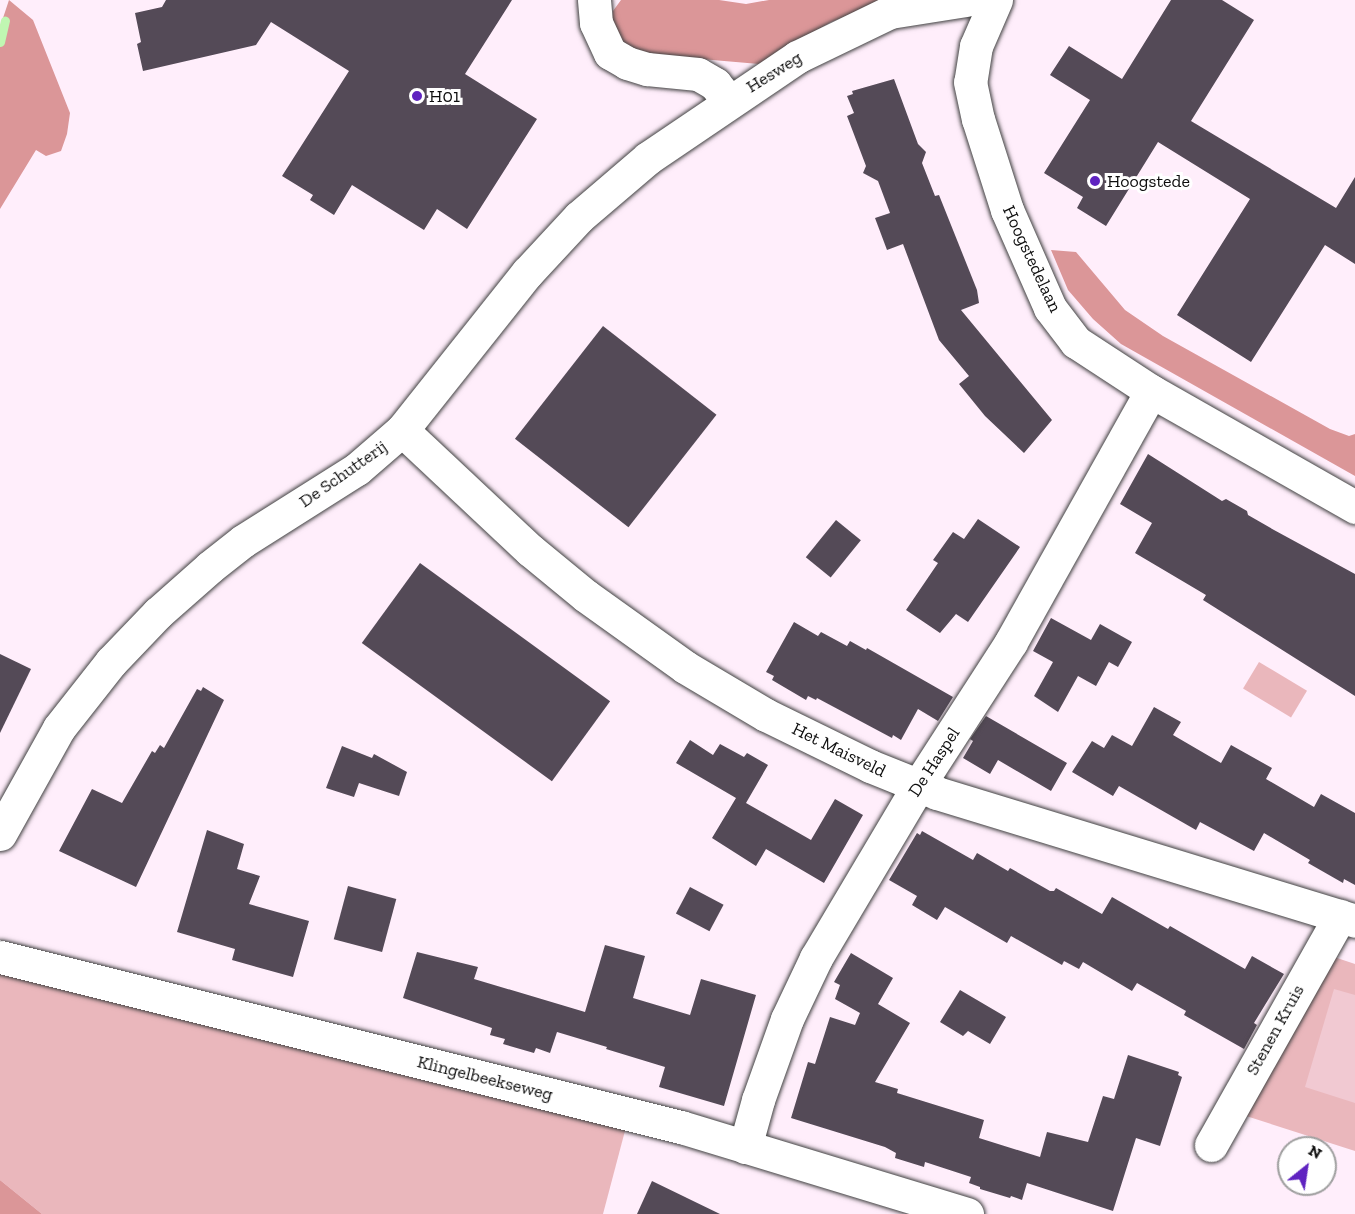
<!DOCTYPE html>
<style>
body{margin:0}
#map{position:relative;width:1355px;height:1214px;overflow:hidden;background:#ffeefb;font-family:"Zilla Slab",serif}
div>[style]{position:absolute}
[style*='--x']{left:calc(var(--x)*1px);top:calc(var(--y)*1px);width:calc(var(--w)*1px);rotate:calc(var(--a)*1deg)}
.green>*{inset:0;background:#eab7bc;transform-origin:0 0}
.forest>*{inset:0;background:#db9698}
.pitch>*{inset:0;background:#f1c9d2}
.stream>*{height:9px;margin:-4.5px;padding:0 4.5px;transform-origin:4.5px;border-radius:4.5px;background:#c0f7b2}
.building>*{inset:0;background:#544a57;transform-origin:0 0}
.roads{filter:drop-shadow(0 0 2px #414141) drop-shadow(0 0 2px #414141)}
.street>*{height:33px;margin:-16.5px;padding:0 16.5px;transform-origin:16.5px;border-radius:16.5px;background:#fff}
.dots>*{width:16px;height:16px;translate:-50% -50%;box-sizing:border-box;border:3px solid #fff;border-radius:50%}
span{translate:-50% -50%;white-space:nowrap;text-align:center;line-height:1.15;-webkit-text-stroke:6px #fff;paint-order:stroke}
.street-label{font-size:18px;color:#0e0e0e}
.poi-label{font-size:18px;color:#0e0e0e}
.left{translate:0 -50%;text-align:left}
.north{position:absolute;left:1277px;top:1136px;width:60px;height:60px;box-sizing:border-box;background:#fff;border:2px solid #9f9f9f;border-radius:50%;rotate:30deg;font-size:16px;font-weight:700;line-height:24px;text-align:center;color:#0e0e0e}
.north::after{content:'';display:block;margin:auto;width:21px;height:27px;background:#5f23c0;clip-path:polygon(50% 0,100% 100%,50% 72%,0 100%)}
</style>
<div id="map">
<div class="green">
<div style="left:1259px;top:662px;width:56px;height:31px;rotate:31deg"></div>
<div style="clip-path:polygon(1325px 954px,1355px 964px,1355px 1151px,1243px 1115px)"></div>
<div style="clip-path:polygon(0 970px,626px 1127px,603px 1214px,42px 1214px,0 1180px)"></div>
</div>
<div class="forest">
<div style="clip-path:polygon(9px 0,33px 20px,70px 113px,67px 134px,61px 151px,46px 156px,36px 150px,0 209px,0 27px)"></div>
<div style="clip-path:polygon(621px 0,719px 0,746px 4px,769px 0,886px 0,831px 22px,759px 64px,643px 54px,625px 45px,615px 35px,611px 24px,613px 11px)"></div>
<div style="clip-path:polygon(1051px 250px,1076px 252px,1125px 310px,1163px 336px,1330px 429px,1349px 436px,1355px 434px,1355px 476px,1121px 344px,1093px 319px,1068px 290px)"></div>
<div style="clip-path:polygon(0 1180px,42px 1214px,0 1214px)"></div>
</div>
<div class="pitch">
<div style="clip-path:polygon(1334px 989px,1355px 995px,1355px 1103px,1305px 1087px)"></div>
</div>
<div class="stream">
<div style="--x:0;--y:42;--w:22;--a:-77"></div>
</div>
<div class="building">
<div style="clip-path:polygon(166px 0,512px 0,465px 74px,537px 119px,467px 229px,437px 209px,424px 230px,352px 185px,334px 215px,310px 200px,313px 195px,282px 176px,349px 71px,271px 22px,256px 45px,143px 71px,137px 44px,141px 42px,135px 13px,162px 7px)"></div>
<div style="clip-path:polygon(1171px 0,1222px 0,1254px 20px,1191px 121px,1336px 208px,1355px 177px,1355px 264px,1325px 245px,1251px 362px,1177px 315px,1250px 199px,1158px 142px,1106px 226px,1077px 208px,1083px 197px,1044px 173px,1090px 100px,1050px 75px,1069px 46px,1122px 79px)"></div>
<div style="clip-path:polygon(894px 79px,918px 144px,926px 152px,922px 163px,935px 196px,939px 195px,977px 290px,979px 303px,961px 310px,1052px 420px,1024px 453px,985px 416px,959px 384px,969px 376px,939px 340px,903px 244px,887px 250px,875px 218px,890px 213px,878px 181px,863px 173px,866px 166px,847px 116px,854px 113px,847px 96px,853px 94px,852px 91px)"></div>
<div style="left:603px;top:326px;width:144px;height:143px;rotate:38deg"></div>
<div style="clip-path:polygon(1148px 454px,1222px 501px,1226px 499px,1247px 511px,1248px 515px,1274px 530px,1355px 574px,1355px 696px,1203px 600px,1206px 595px,1135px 553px,1152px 523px,1120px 504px)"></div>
<div style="clip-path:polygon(978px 519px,1020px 547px,968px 622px,956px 614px,940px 633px,906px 610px,938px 563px,933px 560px,953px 532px,964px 539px)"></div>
<div style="left:836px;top:520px;width:32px;height:48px;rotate:39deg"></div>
<div style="left:420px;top:563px;width:235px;height:99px;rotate:36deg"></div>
<div style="clip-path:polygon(1051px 618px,1091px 640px,1100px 624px,1132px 642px,1118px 667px,1109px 662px,1096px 686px,1078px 676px,1058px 712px,1034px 696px,1053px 662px,1033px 651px)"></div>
<div style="clip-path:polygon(794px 622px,818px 636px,821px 632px,847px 646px,850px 641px,866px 650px,867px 648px,953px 697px,938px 721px,918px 709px,901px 740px,893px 735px,892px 738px,817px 698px,816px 700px,808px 696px,806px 700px,772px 680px,774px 676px,766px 672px)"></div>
<div style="clip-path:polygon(0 654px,31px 669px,0 733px)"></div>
<div style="clip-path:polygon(203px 687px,224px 700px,136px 887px,59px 851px,92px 789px,122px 803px,152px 751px,155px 753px,160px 745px,164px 748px,197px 689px,201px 691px)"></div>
<div style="clip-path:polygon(1154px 707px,1181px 722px,1173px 735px,1221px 763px,1231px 745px,1272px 768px,1266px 779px,1314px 807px,1321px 794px,1355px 813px,1355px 885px,1344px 879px,1343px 883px,1308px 863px,1310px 860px,1264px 833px,1254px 851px,1200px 822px,1196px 830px,1119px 786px,1113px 796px,1072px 772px,1092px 741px,1104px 748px,1112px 735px,1132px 746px)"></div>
<div style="clip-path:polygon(986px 716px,1067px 763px,1051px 791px,998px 760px,990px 774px,963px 758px,973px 741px,970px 739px)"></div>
<div style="clip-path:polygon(690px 740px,713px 755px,720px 744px,744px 757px,747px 753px,768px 765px,746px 803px,811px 840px,835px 799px,863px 815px,824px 883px,766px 849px,756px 866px,712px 838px,736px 798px,676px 763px)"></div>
<div style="clip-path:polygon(342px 746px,372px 758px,374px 754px,407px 772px,399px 796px,359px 783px,354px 797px,326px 788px)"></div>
<div style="clip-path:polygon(207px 830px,244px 844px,237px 869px,260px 876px,249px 904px,309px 921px,293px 977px,232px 960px,235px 949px,177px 932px)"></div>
<div style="clip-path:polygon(922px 831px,973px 860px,977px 853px,1008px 871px,1010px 868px,1050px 891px,1054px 891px,1056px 888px,1102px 914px,1112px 897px,1168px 929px,1170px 926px,1245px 969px,1252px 956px,1284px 974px,1254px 1023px,1257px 1025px,1244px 1049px,1184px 1015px,1186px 1011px,1137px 983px,1132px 991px,1083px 962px,1079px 969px,1064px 961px,1062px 965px,1011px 936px,1007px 943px,945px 907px,937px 920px,912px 905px,917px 896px,889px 880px,917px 833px,920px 835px)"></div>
<div style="left:348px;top:886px;width:50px;height:55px;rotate:15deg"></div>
<div style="left:690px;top:887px;width:38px;height:30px;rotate:28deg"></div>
<div style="clip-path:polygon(605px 945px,645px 956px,633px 998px,690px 1015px,701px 979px,756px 995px,724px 1106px,659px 1087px,665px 1067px,606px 1049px,607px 1047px,557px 1032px,550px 1053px,536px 1048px,534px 1053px,503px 1044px,505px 1039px,490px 1035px,492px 1028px,403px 998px,417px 952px,478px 967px,474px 979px,585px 1012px)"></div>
<div style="clip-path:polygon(851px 953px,893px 978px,878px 1004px,910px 1023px,875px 1082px,898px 1089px,897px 1093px,984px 1120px,979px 1138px,1040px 1157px,1047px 1132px,1088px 1142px,1103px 1096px,1114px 1099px,1128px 1055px,1179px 1072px,1178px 1075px,1182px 1077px,1160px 1146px,1136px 1138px,1113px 1211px,1027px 1183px,1022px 1200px,1011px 1196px,1010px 1198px,980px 1189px,980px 1187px,969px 1183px,971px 1177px,925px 1162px,924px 1167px,895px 1158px,896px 1153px,885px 1147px,791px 1118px,808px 1062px,815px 1064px,830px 1017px,855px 1025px,860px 1013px,835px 999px,840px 985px,834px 982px)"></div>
<div style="clip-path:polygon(960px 990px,1006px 1017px,990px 1044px,968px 1031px,963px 1036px,940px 1022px)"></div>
<div style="clip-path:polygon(652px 1181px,720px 1214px,637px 1214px)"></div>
</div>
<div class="roads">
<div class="street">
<div style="--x:594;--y:0;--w:23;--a:85"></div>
<div style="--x:596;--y:23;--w:33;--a:65"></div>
<div style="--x:610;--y:53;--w:20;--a:30"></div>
<div style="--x:627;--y:63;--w:21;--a:17"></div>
<div style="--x:647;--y:69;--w:51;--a:5.6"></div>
<div style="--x:698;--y:74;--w:20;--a:30"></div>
<div style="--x:715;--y:84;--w:22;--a:51"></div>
<div style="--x:996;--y:0;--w:50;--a:113.5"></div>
<div style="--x:976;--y:46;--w:36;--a:99"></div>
<div style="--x:970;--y:82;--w:38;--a:78"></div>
<div style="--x:978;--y:119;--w:96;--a:72.3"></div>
<div style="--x:1007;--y:210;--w:107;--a:66.3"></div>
<div style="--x:1050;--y:308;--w:43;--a:52.6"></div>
<div style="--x:1076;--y:342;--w:90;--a:33.2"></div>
<div style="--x:1151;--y:391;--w:235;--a:29.6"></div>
<div style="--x:402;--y:430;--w:175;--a:43.2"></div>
<div style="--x:530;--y:550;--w:72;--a:39.4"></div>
<div style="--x:586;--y:596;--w:122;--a:35.6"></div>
<div style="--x:685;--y:667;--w:94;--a:30.7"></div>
<div style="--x:766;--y:715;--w:116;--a:26.1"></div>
<div style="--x:870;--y:766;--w:72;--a:21.9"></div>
<div style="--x:937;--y:793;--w:437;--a:17"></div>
<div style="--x:0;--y:834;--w:121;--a:-60.9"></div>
<div style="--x:59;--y:728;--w:84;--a:-51.8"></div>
<div style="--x:111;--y:662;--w:68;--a:-46.2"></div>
<div style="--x:158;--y:613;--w:69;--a:-41.5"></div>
<div style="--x:210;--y:567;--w:42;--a:-38.2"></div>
<div style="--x:243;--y:541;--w:135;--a:-32.3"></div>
<div style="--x:357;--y:469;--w:60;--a:-40.9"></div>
<div style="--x:402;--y:430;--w:201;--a:-51.5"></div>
<div style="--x:527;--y:273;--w:76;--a:-47.1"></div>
<div style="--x:579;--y:217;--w:91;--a:-40.5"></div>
<div style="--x:648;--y:158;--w:180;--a:-34.1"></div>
<div style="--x:797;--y:57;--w:103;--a:-25.8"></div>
<div style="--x:890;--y:12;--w:77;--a:-9"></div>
<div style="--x:0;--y:957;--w:702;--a:14.02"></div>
<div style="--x:681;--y:1127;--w:299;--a:16.9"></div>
<div style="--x:1211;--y:1145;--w:263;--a:-60.6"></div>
<div style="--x:745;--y:1147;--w:49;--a:-74.5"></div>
<div style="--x:758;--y:1100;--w:86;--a:-70.3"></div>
<div style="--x:787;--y:1019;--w:68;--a:-64.6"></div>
<div style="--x:816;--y:958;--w:200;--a:-59.3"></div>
<div style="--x:918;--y:786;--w:171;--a:-57.1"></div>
<div style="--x:1011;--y:642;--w:287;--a:-60.8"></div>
</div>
</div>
<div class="dots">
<div style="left:417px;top:96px;background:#5f23c0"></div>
<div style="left:1095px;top:181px;background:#5f23c0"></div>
</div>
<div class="street-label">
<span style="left:774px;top:72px;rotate:-32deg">Hesweg</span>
<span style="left:1032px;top:259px;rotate:65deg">Hoogstedelaan</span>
<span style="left:343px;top:474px;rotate:-35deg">De Schutterij</span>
<span style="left:839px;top:750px;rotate:26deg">Het Maisveld</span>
<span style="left:934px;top:762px;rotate:-57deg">De Haspel</span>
<span style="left:1275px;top:1030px;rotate:-61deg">Stenen Kruis</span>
<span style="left:485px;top:1078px;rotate:14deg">Klingelbeekseweg</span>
</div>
<div class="poi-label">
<span class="left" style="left:429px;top:96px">H01</span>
<span class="left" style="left:1107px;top:181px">Hoogstede</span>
</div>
<div class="north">N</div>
</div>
